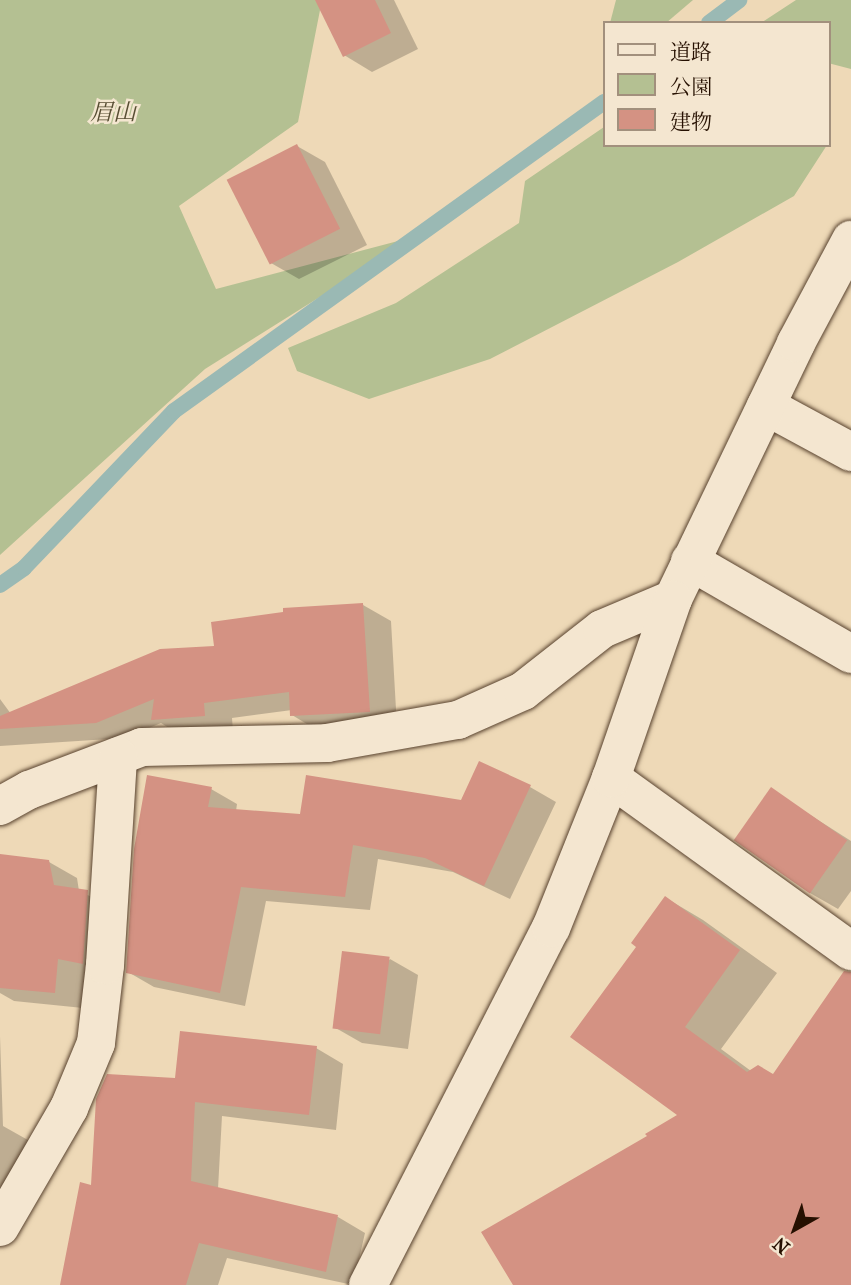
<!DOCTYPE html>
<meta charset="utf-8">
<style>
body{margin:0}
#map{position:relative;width:851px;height:1285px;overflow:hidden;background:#eed9b7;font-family:"IM FELL French Canon","Noto Serif JP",serif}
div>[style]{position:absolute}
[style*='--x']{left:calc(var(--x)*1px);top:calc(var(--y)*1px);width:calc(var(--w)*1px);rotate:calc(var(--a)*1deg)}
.green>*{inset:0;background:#b4c092}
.shadow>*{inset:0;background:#0003}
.stream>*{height:16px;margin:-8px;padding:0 8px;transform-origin:8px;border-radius:8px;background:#9ab9b4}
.building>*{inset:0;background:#d49283;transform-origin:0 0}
.roads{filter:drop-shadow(0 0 2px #58422e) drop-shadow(0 0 2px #58422e)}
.minor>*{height:38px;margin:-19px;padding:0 19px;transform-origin:19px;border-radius:19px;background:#f4e6d0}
span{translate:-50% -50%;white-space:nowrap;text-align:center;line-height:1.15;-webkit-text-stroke:5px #f4e6d0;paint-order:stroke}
.park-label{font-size:23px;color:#584e34;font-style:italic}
.legend{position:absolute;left:603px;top:21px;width:228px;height:126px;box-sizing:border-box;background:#f4e6d0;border:2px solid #a2907d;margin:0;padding:9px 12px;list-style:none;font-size:21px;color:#261001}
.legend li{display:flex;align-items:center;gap:14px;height:35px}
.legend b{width:35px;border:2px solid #a2907d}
.north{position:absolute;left:760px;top:1194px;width:70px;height:70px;-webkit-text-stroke:5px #f4e6d0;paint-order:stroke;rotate:220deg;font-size:19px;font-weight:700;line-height:28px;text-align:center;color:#261001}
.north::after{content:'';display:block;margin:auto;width:24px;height:32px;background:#261001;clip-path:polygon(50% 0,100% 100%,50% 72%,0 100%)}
</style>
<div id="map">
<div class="green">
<div style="clip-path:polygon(0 0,322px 0,298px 122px,179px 206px,216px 289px,417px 236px,205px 369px,0 555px)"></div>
<div style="clip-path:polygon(616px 0,693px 0,666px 23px,610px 23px)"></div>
<div style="clip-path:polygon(796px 0,851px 0,851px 69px,828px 63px,828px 23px,761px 23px)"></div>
<div style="clip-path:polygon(604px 127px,604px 145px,827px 145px,794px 196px,678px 262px,490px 359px,369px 399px,297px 371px,288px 348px,396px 303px,519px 223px,525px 181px)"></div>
</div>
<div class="shadow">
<div style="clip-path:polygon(322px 0,394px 0,418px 49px,372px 72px,344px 55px)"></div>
<div style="clip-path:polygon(297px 146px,325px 162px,367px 245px,299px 279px,271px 263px)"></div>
<div style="clip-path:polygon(363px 605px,391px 621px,397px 727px,320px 732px,292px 715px,292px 710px,232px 718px,233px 731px,180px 735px,161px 723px,125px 738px,0 746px,0 699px,11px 714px)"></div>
<div style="clip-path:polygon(530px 787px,556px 802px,510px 899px,453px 872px,378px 859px,370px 910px,266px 901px,245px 1006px,154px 987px,128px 972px,211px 789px,237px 804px,236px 811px,302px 816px,462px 802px)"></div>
<div style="clip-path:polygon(771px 790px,851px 841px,851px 891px,838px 909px,810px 893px)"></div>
<div style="clip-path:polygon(49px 862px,77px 878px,79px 891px,115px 908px,83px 1008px,14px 1001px,0 993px,0 878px)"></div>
<div style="clip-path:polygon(666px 898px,703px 920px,777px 973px,721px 1049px,751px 1071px,774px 1076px,851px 978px,851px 1285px,515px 1285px,649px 1137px,680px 1115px,638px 947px)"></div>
<div style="clip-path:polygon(390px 959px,418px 975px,408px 1049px,362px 1043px,334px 1027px)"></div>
<div style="clip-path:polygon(0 1036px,3px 1126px,35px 1144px,34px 1189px,0 1189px)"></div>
<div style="clip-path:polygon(316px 1048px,343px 1064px,336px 1130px,222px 1116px,218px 1189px,338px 1217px,365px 1233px,353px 1285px,227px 1258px,218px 1285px,62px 1285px,93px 1187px,177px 1080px)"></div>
</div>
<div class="stream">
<div style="--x:709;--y:23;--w:38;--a:-37"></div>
<div style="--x:0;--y:585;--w:29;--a:-35"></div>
<div style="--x:24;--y:568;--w:217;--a:-46.3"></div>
<div style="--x:174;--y:411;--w:530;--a:-35.7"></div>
</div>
<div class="building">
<div style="clip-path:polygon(315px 0,375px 0,391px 33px,343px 57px)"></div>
<div style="left:297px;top:144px;width:95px;height:79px;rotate:63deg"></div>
<div style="clip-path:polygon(363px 603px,370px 712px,290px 716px,289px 692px,204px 703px,205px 716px,151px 720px,154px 699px,96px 723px,0 729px,0 716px,160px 649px,214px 646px,211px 622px,283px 612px,283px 608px)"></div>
<div style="clip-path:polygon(479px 761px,531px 785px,484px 886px,425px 858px,353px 845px,345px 897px,241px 887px,220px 993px,126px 973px,134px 849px,147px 775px,212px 787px,208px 807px,300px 814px,306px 775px,461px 800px)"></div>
<div style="left:771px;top:787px;width:93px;height:65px;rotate:35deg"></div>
<div style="clip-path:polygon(0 854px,49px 860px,54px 885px,88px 890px,83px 964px,58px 959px,55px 993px,0 988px)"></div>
<div style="clip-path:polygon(665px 896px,740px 950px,685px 1027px,747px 1072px,758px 1065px,773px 1074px,844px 971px,851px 972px,851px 1285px,513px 1285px,481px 1232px,647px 1136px,645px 1134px,677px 1115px,570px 1037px,636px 947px,631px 943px)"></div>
<div style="left:342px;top:951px;width:48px;height:78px;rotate:7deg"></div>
<div style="clip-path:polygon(180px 1031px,317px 1046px,309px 1115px,195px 1102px,191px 1181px,338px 1215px,326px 1272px,199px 1243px,186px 1285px,60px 1285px,80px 1182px,91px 1185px,96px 1099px,107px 1074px,175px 1078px)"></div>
</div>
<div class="roads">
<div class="minor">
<div style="--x:766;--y:406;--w:97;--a:28.4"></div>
<div style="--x:690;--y:561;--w:186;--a:30"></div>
<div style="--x:611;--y:778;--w:296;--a:35.8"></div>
<div style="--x:0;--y:806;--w:33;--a:-29"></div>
<div style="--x:29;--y:790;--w:121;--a:-20.8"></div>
<div style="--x:142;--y:747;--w:185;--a:-1.2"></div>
<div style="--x:327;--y:743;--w:133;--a:-10"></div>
<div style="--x:458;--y:720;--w:71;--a:-24"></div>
<div style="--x:523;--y:691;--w:100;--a:-38.1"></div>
<div style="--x:602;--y:629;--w:77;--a:-22.9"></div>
<div style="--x:673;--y:599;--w:284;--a:-64.3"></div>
<div style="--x:796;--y:343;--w:117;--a:-61.9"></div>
<div style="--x:0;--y:1227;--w:138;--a:-59.9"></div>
<div style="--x:69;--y:1108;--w:70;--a:-67.4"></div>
<div style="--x:96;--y:1043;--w:79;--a:-83.4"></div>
<div style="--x:105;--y:965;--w:209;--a:-86.4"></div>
<div style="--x:368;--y:1285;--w:401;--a:-62.9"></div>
<div style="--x:551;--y:928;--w:162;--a:-68.2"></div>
<div style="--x:611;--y:778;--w:189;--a:-70.9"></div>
</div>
</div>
<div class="park-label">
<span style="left:113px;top:113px">眉山</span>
</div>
<ul class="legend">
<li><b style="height:9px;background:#f4e6d0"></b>道路</li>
<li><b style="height:19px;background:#b4c092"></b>公園</li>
<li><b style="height:19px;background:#d49283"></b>建物</li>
</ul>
<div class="north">N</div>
</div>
